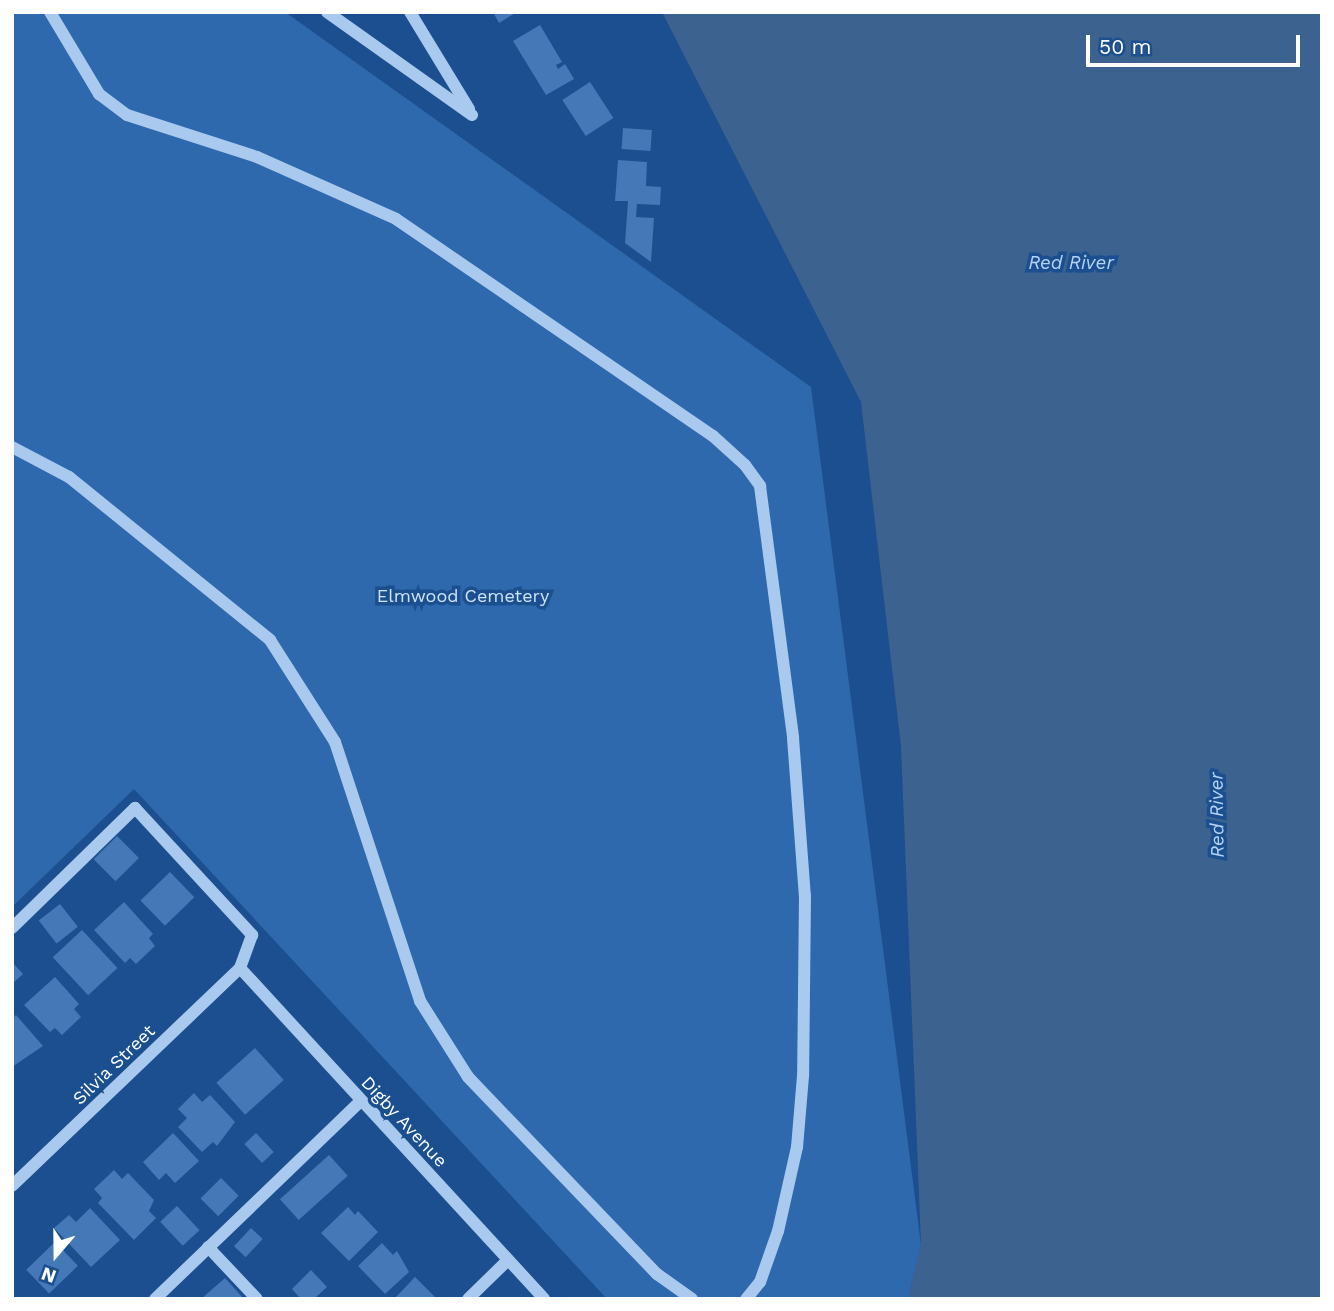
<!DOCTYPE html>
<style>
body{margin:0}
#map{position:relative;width:1334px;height:1311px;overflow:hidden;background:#1b4f8f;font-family:"Work Sans",sans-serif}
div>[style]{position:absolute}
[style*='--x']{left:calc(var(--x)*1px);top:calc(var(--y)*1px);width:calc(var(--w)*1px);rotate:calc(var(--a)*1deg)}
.green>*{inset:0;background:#2e69ad}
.water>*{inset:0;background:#3c6290}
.building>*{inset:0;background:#4478b7;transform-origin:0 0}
.minor>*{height:12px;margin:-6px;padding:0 6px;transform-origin:6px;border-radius:6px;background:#a9c9ee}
span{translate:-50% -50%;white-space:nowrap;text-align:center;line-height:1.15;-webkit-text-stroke:7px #1b4f8f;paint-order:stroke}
.park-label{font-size:18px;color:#cfe3fa}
.street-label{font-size:18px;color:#fff}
.water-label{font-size:19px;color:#b5d3f5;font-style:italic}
.frame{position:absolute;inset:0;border:14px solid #fff;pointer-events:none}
.north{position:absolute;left:21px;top:1220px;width:70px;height:70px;-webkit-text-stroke:5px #1b4f8f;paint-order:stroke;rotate:200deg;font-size:19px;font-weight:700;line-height:28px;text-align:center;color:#fff}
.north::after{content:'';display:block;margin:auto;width:24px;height:32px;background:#fff;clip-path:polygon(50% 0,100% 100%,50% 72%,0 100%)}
.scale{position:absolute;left:1086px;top:35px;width:214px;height:32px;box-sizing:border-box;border:4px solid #fff;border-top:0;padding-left:9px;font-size:21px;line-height:24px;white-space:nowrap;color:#fff;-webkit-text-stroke:5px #1b4f8f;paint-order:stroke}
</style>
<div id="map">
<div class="green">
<div style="clip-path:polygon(12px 12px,285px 12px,811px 387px,921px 1245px,908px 1299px,607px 1299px,134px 789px,12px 907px)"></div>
</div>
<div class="water">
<div style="clip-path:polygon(662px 12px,1322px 12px,1322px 1299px,908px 1299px,921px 1244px,901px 746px,861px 402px)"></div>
</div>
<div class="building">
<div style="clip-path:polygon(493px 12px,517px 12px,499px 23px)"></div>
<div style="clip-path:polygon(540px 25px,562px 62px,556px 65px,558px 69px,565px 64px,574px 79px,546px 95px,513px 41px)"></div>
<div style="left:590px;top:82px;width:43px;height:33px;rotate:57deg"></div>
<div style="left:623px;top:128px;width:29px;height:21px;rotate:4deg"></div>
<div style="clip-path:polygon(618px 160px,647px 162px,646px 186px,661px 187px,660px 205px,637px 204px,636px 217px,654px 218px,651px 262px,625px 243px,628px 201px,615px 201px)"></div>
<div style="left:117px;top:836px;width:31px;height:33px;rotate:45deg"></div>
<div style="left:170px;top:872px;width:35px;height:41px;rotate:46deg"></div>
<div style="clip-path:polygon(124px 902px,153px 934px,149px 938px,155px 946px,136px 964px,130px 958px,125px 963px,94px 930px)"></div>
<div style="left:60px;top:904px;width:29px;height:27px;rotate:52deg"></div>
<div style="left:82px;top:930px;width:52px;height:40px;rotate:47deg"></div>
<div style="clip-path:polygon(12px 962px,23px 974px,12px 984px)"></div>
<div style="clip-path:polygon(55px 977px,79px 1004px,74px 1009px,81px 1017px,62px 1035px,55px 1028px,50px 1032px,24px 1005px)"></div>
<div style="clip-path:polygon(16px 1015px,43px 1046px,12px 1067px,12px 1019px)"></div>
<div style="left:255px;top:1048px;width:43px;height:52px;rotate:48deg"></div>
<div style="clip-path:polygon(194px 1093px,202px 1102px,210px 1095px,235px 1122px,217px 1146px,213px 1142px,202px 1152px,178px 1127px,187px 1118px,178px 1109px)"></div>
<div style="clip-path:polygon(173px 1133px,199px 1161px,175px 1183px,166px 1173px,159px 1180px,143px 1162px)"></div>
<div style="left:256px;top:1133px;width:26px;height:16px;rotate:47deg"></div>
<div style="left:329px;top:1155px;width:28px;height:66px;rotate:48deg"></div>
<div style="clip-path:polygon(114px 1170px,122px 1179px,128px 1173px,154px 1200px,149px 1211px,156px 1218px,134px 1240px,98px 1203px,102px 1198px,94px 1189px)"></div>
<div style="left:221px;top:1178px;width:25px;height:29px;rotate:45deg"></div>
<div style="left:177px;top:1206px;width:33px;height:23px;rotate:47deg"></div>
<div style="clip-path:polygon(348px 1207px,355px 1215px,358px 1211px,378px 1232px,349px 1261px,321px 1233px)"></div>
<div style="clip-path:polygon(90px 1208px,120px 1240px,91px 1267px,54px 1228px,69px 1215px,76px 1222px)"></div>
<div style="left:251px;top:1228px;width:16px;height:25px;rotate:43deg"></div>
<div style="left:55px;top:1242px;width:33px;height:40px;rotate:46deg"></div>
<div style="clip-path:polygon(382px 1243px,393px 1255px,397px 1251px,409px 1272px,385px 1294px,358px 1266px)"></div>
<div style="clip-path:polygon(311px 1270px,327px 1287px,314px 1299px,301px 1299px,292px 1289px)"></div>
<div style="clip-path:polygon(415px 1277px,437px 1299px,394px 1299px)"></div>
<div style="clip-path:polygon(225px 1278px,244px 1299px,201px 1299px)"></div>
</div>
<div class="minor">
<div style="--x:50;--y:12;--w:96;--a:59.1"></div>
<div style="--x:99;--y:94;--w:35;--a:37"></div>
<div style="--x:127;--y:115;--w:137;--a:17.9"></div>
<div style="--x:257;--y:157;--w:152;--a:24"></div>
<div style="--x:396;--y:219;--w:384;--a:34.4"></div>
<div style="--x:713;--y:436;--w:43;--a:42.2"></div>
<div style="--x:745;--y:465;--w:26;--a:54"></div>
<div style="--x:760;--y:486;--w:254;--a:82.5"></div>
<div style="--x:793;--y:738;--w:158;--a:85.7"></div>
<div style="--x:805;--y:896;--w:180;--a:90.6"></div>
<div style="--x:803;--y:1076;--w:71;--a:94.8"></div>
<div style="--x:797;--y:1147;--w:86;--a:102.7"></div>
<div style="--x:778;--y:1231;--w:54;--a:109.4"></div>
<div style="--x:760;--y:1282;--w:22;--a:129"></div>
<div style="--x:327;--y:12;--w:178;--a:35.4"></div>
<div style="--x:410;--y:12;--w:114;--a:58.7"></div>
<div style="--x:12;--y:447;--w:64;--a:27.8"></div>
<div style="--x:69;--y:477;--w:259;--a:39"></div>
<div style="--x:270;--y:640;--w:121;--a:57.5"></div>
<div style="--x:335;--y:742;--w:273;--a:71.8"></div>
<div style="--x:420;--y:1001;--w:90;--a:57.7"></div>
<div style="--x:468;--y:1077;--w:273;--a:46.2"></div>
<div style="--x:657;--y:1274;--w:43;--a:35.5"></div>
<div style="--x:12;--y:928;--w:172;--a:-44.3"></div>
<div style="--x:135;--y:808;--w:173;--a:47.3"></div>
<div style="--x:252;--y:935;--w:35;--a:110"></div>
<div style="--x:240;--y:968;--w:315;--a:136.3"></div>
<div style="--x:240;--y:968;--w:449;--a:47.4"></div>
<div style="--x:208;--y:1247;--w:71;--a:46.7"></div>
<div style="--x:155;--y:1299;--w:286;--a:-43.9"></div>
<div style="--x:468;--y:1299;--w:56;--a:-44.3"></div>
</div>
<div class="park-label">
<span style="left:463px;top:596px">Elmwood Cemetery</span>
</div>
<div class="street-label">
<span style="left:114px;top:1065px;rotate:-44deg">Silvia Street</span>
<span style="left:404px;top:1122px;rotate:47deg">Digby Avenue</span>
</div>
<div class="water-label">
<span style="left:1071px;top:263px">Red River</span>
<span style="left:1217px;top:815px;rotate:-91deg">Red River</span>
</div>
<div class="frame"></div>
<div class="north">N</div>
<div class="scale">50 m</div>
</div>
